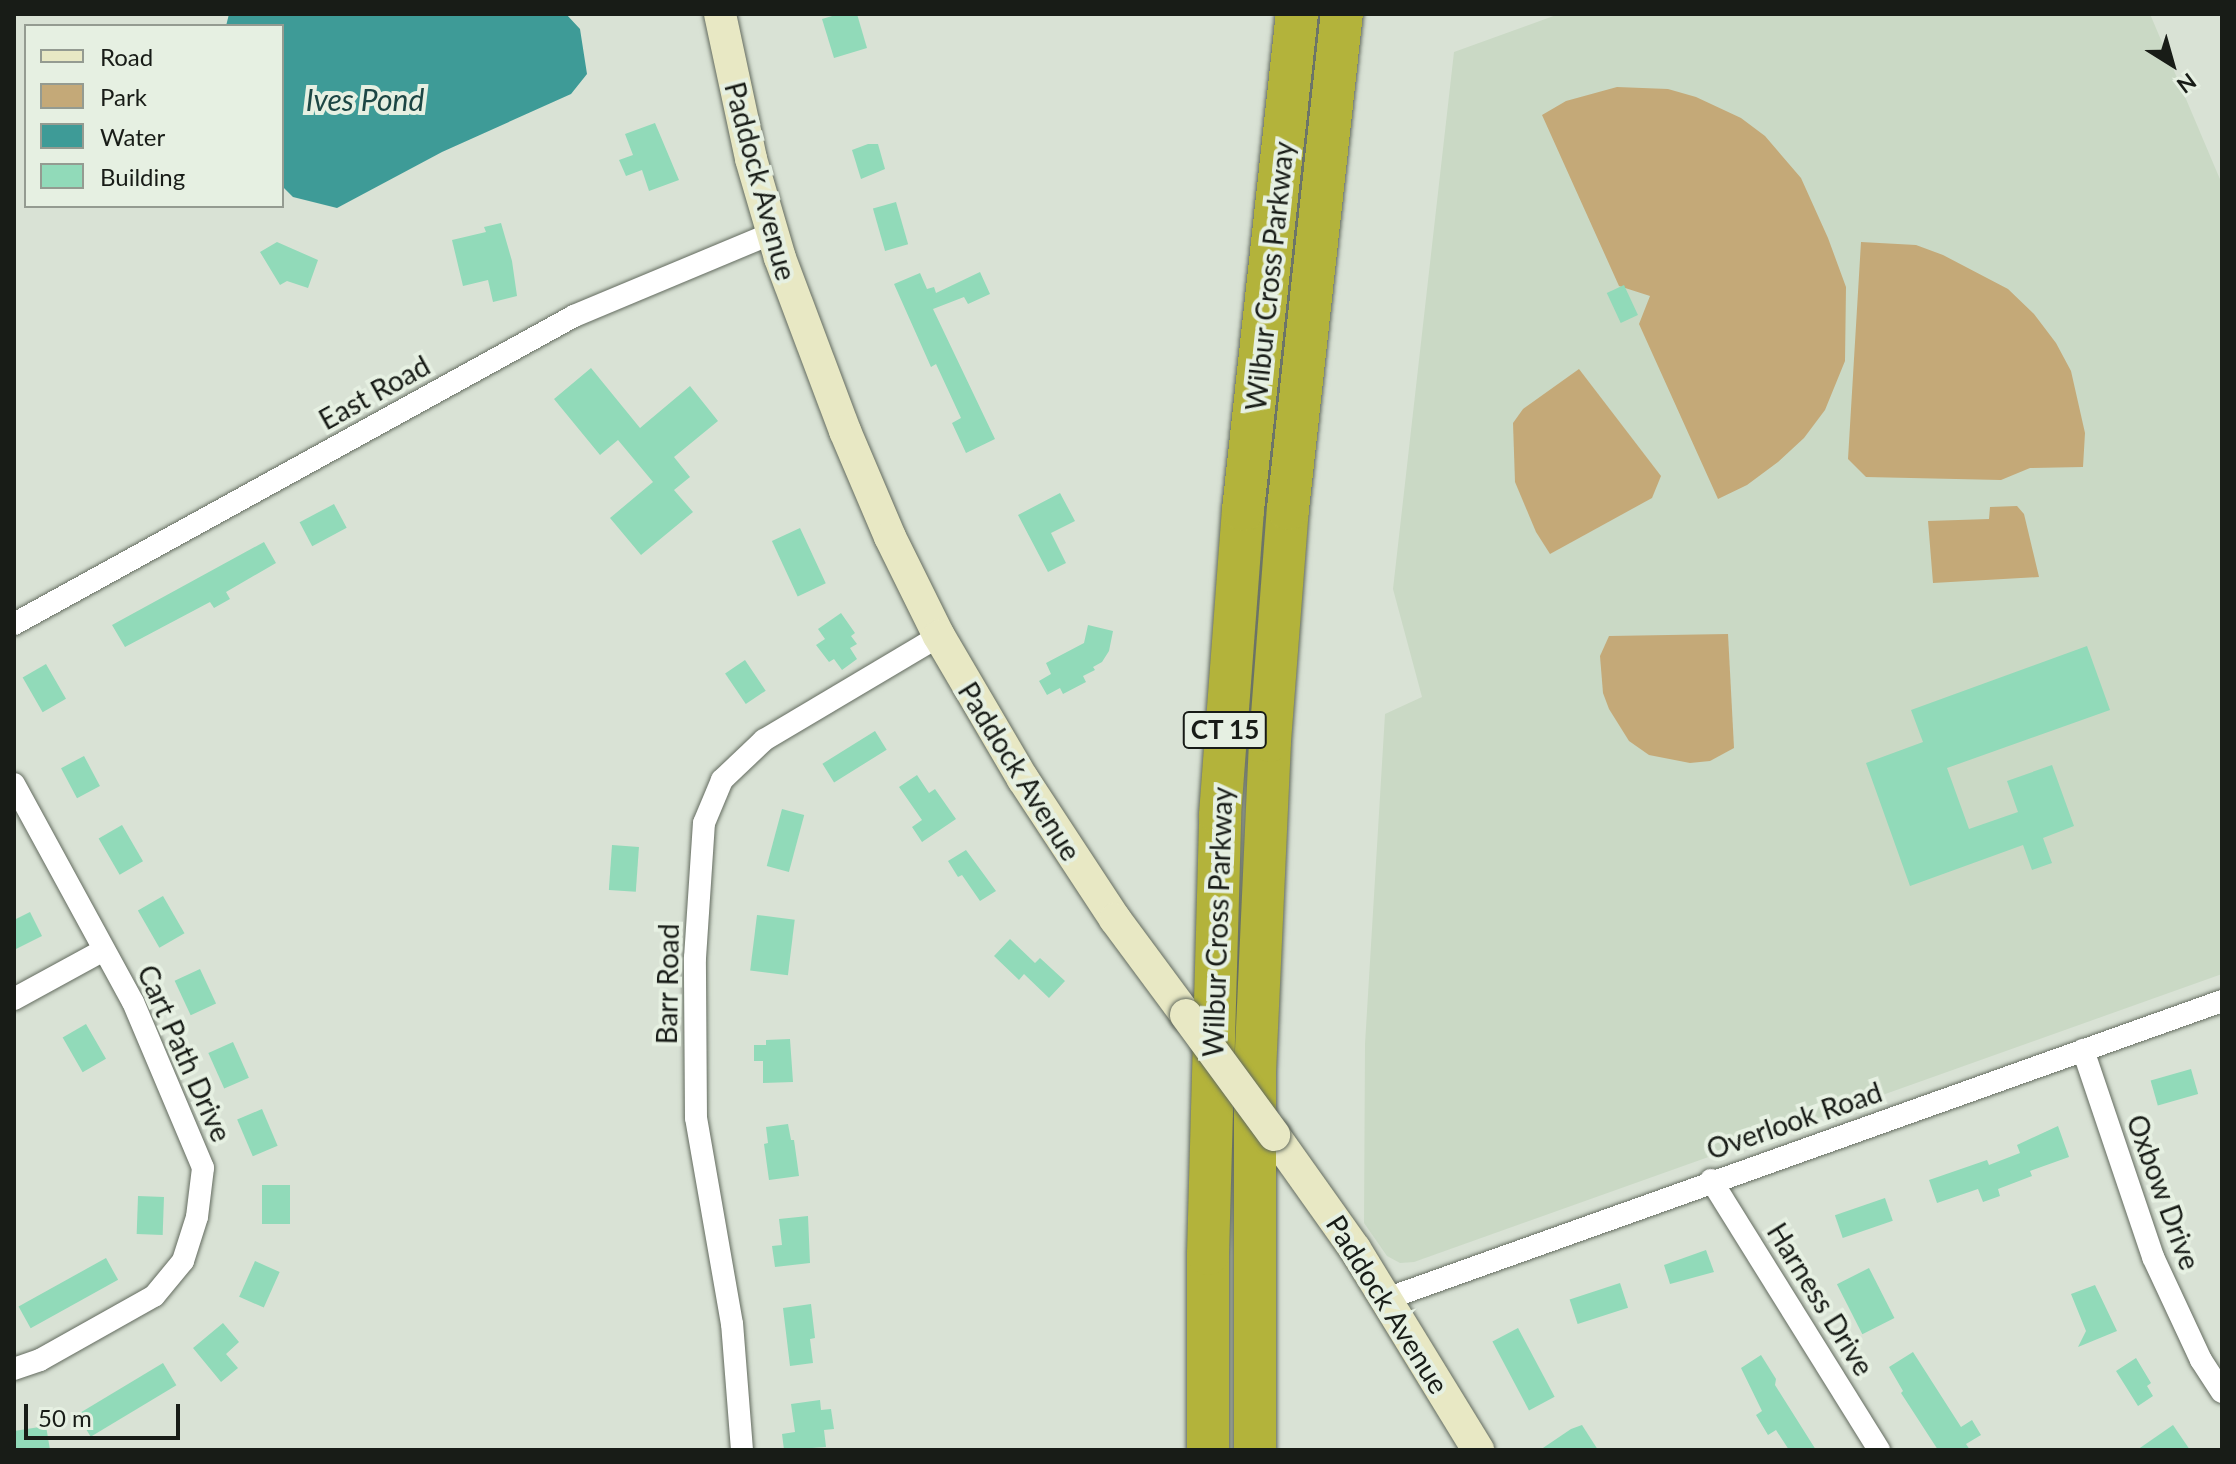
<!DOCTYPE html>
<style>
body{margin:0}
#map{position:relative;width:2236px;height:1464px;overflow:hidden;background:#d9e2d5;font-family:Lato,sans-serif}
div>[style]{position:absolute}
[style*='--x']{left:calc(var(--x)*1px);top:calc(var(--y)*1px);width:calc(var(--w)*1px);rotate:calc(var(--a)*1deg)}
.built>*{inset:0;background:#cad9c5}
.green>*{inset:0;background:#c4a978}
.water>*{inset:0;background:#3e9b97}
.building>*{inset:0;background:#91dab9;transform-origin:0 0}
.roads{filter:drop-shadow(0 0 2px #636b5f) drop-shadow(0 0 2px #636b5f)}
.street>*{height:22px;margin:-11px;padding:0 11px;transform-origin:11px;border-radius:11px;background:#fff}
.secondary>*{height:32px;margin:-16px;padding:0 16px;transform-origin:16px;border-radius:16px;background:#e8e8c4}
.highway>*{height:42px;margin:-21px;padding:0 21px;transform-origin:21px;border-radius:21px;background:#b3b33b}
.bridges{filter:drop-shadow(0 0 2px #636b5f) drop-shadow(0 0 2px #636b5f)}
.secondary-bridge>*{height:32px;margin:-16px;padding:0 16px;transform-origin:16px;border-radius:16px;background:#e8e8c4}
span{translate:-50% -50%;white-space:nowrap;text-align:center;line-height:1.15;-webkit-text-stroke:8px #e6f0e2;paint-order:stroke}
.shield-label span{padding:2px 6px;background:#e6f0e2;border:2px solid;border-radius:6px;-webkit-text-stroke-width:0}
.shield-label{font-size:26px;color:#181c17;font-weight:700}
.street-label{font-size:28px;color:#181c17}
.water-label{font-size:30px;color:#1c4644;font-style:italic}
.frame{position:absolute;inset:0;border:16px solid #181c17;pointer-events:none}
.legend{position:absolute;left:24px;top:24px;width:260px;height:184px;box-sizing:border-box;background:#e6f0e2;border:2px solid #949b91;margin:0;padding:10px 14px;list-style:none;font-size:24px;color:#181c17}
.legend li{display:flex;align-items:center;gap:16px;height:40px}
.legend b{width:40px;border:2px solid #949b91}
.north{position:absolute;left:2132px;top:24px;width:80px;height:80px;-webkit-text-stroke:6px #e6f0e2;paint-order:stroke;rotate:143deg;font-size:22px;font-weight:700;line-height:32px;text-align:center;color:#181c17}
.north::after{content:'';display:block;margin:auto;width:28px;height:36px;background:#181c17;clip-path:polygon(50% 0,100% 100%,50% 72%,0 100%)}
.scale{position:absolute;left:24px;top:1404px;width:156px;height:36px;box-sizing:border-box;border:4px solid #181c17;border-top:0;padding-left:10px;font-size:24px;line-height:28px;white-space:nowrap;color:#181c17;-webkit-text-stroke:6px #e6f0e2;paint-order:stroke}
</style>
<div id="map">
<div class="built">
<div style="clip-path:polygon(1559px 14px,2150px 14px,2222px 184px,2222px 974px,1414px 1262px,1400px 1263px,1387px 1256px,1364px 1223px,1365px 1044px,1385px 714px,1422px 697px,1393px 589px,1454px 52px)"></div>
</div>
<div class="green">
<div style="clip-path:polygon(1617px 87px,1668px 89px,1696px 97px,1741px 118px,1765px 136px,1801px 178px,1828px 238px,1846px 287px,1845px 361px,1825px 410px,1804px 438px,1778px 462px,1747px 485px,1718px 499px,1639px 324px,1650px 296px,1619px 286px,1542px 115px,1566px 101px)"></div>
<div style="clip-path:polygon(1861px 242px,1916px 245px,1943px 255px,2008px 289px,2034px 314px,2056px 343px,2071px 371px,2085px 433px,2083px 467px,2030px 468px,2001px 480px,1866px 477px,1848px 459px)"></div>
<div style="clip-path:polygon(1579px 369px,1661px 476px,1652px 498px,1550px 554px,1536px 532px,1515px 482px,1513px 423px,1523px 409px)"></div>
<div style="clip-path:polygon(2017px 506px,2024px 514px,2039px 577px,1933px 583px,1928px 521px,1989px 519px,1990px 507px)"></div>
<div style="clip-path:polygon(1728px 634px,1734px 748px,1710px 761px,1690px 763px,1649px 755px,1629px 741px,1609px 709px,1603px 693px,1600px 656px,1609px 636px)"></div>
</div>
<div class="water">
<div style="clip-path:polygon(229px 14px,566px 14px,580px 29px,587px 74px,571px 94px,442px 152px,337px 208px,293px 197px,282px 186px,282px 26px,226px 26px)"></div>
</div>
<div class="building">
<div style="clip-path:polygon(839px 14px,857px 14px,867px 48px,834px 58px,822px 19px)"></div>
<div style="clip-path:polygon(655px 123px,679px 180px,649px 191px,642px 170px,626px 176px,619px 160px,633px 155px,625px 134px)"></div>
<div style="clip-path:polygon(868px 144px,878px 144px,885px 169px,861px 179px,852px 150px)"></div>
<div style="left:896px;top:202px;width:44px;height:24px;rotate:74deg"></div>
<div style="clip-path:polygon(501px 223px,512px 261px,517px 296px,493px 302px,488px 280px,463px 286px,452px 240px,486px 232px,484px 227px)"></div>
<div style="clip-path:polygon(277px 242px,318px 260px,308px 288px,287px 281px,280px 285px,260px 252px)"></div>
<div style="clip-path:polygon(980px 272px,990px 294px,968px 304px,964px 297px,933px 309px,995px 439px,966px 453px,952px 423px,961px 418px,936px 364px,931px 367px,894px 284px,920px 273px,927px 289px,934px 287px,936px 293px)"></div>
<div style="left:1624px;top:285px;width:33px;height:19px;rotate:65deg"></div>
<div style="clip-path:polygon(591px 368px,640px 428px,690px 386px,718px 421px,674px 457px,690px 477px,674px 490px,693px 512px,641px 555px,610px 518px,653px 482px,618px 440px,600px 455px,554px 399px)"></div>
<div style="clip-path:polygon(1060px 493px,1075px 521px,1051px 533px,1066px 563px,1048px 572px,1018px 515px)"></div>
<div style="left:334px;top:504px;width:27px;height:39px;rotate:62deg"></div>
<div style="left:800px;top:528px;width:61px;height:31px;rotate:65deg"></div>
<div style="clip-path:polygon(264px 542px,276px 563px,226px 592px,230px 599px,214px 608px,210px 602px,125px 647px,112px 625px)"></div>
<div style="clip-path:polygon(841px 613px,855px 633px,851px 636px,857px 644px,850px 648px,857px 659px,842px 670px,834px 659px,829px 662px,816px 645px,825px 639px,818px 629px)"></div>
<div style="clip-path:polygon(1088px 625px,1113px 631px,1109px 651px,1102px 662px,1093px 667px,1095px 670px,1083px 676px,1086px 682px,1063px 694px,1060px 688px,1047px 695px,1039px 681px,1051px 674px,1046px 663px,1084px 643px)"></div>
<div style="clip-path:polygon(2087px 646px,2110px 710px,1947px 768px,1969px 829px,2018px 812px,2007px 781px,2052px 765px,2074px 826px,2043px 838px,2052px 863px,2032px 870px,2023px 845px,1910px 886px,1866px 763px,1923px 742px,1911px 710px)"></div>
<div style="left:745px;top:660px;width:37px;height:24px;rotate:56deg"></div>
<div style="left:46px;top:664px;width:40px;height:27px;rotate:60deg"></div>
<div style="left:875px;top:731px;width:22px;height:62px;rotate:58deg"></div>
<div style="left:84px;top:756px;width:34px;height:26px;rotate:62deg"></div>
<div style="clip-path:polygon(917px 775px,929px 793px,935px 789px,956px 819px,922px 842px,912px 827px,922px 820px,899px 787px)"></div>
<div style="left:782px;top:809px;width:23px;height:59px;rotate:15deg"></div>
<div style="left:122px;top:825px;width:42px;height:27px;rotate:60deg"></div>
<div style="left:612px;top:845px;width:27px;height:45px;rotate:4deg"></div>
<div style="clip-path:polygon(966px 850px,996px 891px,980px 901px,962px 875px,958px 877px,948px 861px)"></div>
<div style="left:163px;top:896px;width:43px;height:29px;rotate:60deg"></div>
<div style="clip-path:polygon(30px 912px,42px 936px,14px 950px,14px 920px)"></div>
<div style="left:757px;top:915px;width:38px;height:56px;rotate:7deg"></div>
<div style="clip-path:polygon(1010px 939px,1035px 963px,1040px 958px,1065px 981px,1049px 998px,1024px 974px,1019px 980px,994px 956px)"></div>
<div style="left:200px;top:969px;width:38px;height:28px;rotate:65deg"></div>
<div style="left:86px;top:1024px;width:40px;height:27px;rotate:60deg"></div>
<div style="clip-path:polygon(790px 1039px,793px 1082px,763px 1083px,763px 1061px,754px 1061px,754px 1045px,766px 1045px,766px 1040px)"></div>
<div style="left:233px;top:1042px;width:39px;height:27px;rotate:66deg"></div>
<div style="left:2191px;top:1069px;width:26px;height:42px;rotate:74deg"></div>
<div style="left:262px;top:1109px;width:40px;height:27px;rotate:67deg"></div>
<div style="clip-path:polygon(788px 1124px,791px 1140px,794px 1140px,799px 1176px,769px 1180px,764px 1144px,768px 1143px,766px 1127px)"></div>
<div style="clip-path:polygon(2058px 1126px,2069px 1157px,2030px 1171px,2032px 1176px,1998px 1189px,2000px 1196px,1983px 1202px,1978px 1189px,1937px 1203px,1929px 1180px,1987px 1160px,1989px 1165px,2020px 1153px,2017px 1145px)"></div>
<div style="left:262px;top:1185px;width:28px;height:39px"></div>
<div style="left:138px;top:1196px;width:26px;height:38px;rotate:2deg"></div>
<div style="left:1885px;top:1198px;width:24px;height:53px;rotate:71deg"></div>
<div style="clip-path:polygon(808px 1216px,810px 1263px,775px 1267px,772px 1246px,782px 1245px,779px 1219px)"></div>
<div style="clip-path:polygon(1706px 1250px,1714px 1272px,1670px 1284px,1664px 1265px)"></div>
<div style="left:106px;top:1258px;width:25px;height:100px;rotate:61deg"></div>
<div style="left:255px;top:1261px;width:27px;height:39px;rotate:24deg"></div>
<div style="left:1869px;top:1268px;width:56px;height:36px;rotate:63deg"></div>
<div style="left:1620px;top:1283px;width:26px;height:53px;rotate:72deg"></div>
<div style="clip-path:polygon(2095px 1285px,2117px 1331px,2078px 1347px,2086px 1331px,2071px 1294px)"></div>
<div style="clip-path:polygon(811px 1304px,815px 1338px,810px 1339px,813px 1363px,790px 1366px,783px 1308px)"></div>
<div style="clip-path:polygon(223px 1323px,239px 1342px,226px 1354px,238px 1368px,221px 1382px,193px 1348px)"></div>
<div style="left:1518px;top:1328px;width:78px;height:29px;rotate:62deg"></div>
<div style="clip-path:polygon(1913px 1352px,1961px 1427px,1972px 1420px,1981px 1435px,1966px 1444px,1970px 1450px,1938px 1450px,1901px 1393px,1903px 1391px,1889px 1367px)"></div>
<div style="clip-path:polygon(1761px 1355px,1776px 1379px,1775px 1385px,1816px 1450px,1789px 1450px,1776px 1430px,1768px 1435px,1756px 1415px,1762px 1411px,1741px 1368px)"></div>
<div style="clip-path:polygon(2136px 1358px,2151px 1383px,2147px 1386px,2153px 1396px,2138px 1406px,2116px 1371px)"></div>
<div style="left:163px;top:1363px;width:26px;height:100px;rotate:59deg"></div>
<div style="clip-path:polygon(820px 1400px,821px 1410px,831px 1409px,834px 1429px,824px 1430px,826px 1447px,784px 1450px,782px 1434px,795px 1432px,791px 1404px)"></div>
<div style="clip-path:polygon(1582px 1425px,1598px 1450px,1540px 1450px,1571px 1429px)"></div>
<div style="clip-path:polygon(2173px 1425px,2190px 1450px,2137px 1450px)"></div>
<div style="clip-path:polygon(46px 1426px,50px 1450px,14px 1450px,14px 1431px)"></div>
</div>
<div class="roads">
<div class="street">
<div style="--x:14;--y:624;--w:639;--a:-28.81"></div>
<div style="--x:574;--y:316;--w:215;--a:-22.7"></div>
<div style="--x:14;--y:784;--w:248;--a:61.4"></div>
<div style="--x:133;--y:1002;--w:180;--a:67.1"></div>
<div style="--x:203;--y:1168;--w:49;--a:97"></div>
<div style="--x:197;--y:1217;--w:46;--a:107.7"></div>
<div style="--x:183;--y:1261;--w:45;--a:129.6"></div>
<div style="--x:154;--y:1296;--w:131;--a:150.7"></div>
<div style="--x:40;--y:1360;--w:28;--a:161"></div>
<div style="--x:14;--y:999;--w:102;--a:-28.6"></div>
<div style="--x:2083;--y:1050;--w:219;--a:71.3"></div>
<div style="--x:2153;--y:1257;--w:114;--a:65"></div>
<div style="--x:2201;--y:1360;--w:38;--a:57"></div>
<div style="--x:1711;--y:1180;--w:318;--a:58.1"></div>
<div style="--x:1386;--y:1299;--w:888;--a:-19.62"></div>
<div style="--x:742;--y:1450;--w:126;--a:-94.5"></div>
<div style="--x:732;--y:1324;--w:209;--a:-99.9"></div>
<div style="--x:696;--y:1118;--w:160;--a:-90.4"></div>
<div style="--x:695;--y:958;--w:135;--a:-86.2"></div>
<div style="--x:704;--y:823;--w:47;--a:-67.3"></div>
<div style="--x:722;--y:780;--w:58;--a:-43.6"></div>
<div style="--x:764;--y:740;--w:204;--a:-30.7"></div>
</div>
<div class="secondary">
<div style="--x:720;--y:14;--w:148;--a:77.9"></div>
<div style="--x:751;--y:159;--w:103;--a:73.7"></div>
<div style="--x:780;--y:258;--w:185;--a:69.4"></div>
<div style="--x:845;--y:431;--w:115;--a:67"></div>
<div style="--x:890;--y:537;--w:110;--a:63.7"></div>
<div style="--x:939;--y:636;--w:166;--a:59.6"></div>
<div style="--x:1023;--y:779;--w:168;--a:56.7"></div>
<div style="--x:1115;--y:919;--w:119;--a:53.5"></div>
<div style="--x:1274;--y:1135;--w:140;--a:54.6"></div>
<div style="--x:1355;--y:1249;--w:236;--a:58.5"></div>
</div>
<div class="highway">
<div style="--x:1208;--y:1450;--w:196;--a:-90"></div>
<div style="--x:1208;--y:1254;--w:439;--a:-88.4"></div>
<div style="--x:1220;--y:815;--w:306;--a:-85.7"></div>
<div style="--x:1243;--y:510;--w:499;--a:-83.8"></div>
<div style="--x:1255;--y:1450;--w:378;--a:-90"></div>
<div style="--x:1255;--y:1072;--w:331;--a:-87.4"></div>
<div style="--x:1270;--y:741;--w:233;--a:-85.6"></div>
<div style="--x:1288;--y:509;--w:498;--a:-83.8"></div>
</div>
</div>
<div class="bridges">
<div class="secondary-bridge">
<div style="--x:1186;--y:1015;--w:149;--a:53.7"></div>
</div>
</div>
<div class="shield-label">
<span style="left:1225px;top:730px">CT 15</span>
</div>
<div class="street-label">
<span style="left:761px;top:181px;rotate:75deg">Paddock Avenue</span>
<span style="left:1269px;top:276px;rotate:-84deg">Wilbur Cross Parkway</span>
<span style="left:374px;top:392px;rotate:-29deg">East Road</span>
<span style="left:1020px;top:771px;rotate:58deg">Paddock Avenue</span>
<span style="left:1217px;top:922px;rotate:-88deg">Wilbur Cross Parkway</span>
<span style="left:667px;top:984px;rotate:-89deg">Barr Road</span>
<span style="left:185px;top:1053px;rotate:66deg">Cart Path Drive</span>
<span style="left:1794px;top:1120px;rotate:-19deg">Overlook Road</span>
<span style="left:2164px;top:1192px;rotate:70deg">Oxbow Drive</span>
<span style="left:1821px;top:1299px;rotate:58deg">Harness Drive</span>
<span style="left:1388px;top:1304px;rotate:58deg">Paddock Avenue</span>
</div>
<div class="water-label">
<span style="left:365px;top:99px">Ives Pond</span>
</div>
<div class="frame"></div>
<ul class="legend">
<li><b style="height:10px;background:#e8e8c4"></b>Road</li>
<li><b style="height:22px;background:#c4a978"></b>Park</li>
<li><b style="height:22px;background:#3e9b97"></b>Water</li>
<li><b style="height:22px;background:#91dab9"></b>Building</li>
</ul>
<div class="north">N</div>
<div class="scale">50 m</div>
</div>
